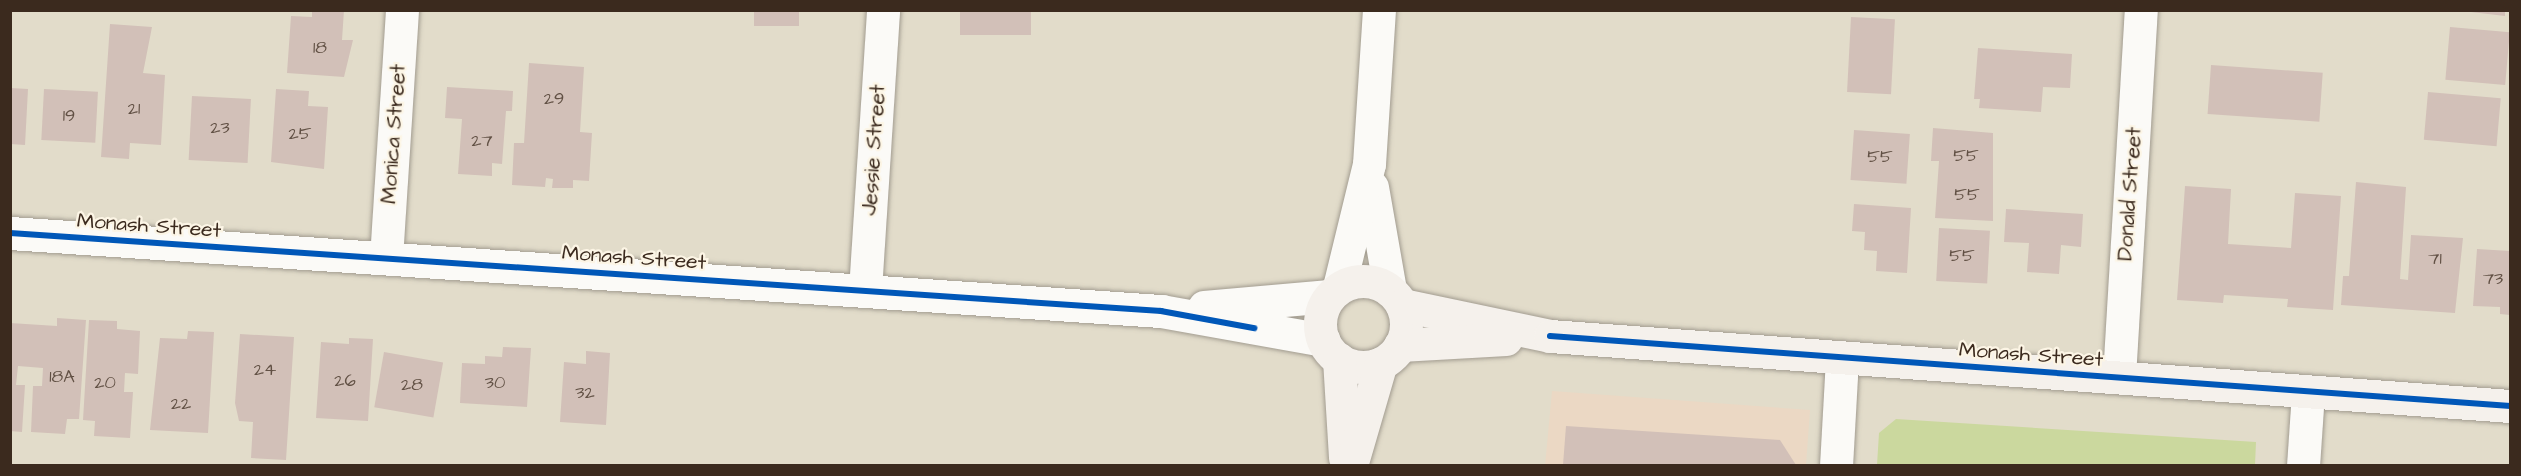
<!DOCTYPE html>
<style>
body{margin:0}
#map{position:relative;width:2521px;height:476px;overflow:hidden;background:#e2dcca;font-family:"Architects Daughter",sans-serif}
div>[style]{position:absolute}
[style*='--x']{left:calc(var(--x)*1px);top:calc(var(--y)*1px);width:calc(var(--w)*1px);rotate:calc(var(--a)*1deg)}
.built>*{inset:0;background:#ebd8c4}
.green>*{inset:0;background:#cbd89e}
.building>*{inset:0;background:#d2c0b8;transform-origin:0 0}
.roads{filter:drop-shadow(0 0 2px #a29c90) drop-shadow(0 0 2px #a29c90)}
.minor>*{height:33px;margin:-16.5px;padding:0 16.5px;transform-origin:16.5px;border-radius:16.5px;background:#fbfaf7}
.tertiary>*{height:33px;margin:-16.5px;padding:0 16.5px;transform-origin:16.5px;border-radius:16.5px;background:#fbfaf7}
.secondary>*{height:33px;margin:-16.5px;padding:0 16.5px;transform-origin:16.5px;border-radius:16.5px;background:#f5f1ec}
.secondary>.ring{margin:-16.5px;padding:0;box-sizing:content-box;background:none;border:33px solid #f5f1ec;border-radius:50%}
.cycleway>*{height:6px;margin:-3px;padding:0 3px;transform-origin:3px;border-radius:3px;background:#0057b8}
span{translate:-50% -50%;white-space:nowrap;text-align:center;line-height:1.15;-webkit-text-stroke:4.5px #fcf5e5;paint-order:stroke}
.number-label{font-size:18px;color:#615044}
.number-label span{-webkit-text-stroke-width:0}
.street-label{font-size:21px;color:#3b2a1e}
.frame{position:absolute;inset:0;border:12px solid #3b2a1e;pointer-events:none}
</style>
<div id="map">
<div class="built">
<div style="clip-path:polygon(1552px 391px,1810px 410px,1806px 465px,1545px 466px)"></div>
</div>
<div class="green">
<div style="clip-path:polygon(1896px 419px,2256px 442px,2255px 465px,1877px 465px,1879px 433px)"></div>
</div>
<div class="building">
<div style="clip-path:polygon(312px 10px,344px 10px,342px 40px,353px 40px,344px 77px,287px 73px,291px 16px,312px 17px)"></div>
<div style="left:754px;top:10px;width:45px;height:16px"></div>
<div style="left:960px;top:10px;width:71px;height:25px"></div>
<div style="clip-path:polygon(2454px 10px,2505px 10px,2505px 16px)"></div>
<div style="left:1851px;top:17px;width:44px;height:75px;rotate:3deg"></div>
<div style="clip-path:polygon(110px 24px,152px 27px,143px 73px,165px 75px,161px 145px,130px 143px,129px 159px,101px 157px)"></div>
<div style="left:2450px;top:27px;width:60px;height:53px;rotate:5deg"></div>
<div style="clip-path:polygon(1978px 48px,2072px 54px,2070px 88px,2043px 87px,2041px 112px,1979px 108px,1980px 99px,1974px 99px)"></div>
<div style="clip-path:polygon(529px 63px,584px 67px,580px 132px,592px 133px,589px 181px,573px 180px,573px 188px,552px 188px,553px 179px,546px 178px,545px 187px,512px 185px,514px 143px,524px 143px)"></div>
<div style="left:2211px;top:65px;width:112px;height:49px;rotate:4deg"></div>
<div style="clip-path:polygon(447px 87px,513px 91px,512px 111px,506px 111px,502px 164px,492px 163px,492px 176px,458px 174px,462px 119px,445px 118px)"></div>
<div style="clip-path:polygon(10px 88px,28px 89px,25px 145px,10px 144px)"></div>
<div style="left:44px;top:89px;width:54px;height:51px;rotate:3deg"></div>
<div style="clip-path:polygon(276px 89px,309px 91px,308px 106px,328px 107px,324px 169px,271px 162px)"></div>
<div style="left:2428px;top:92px;width:73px;height:48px;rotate:5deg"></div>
<div style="left:192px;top:96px;width:59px;height:64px;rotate:3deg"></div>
<div style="clip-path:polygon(1933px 128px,1993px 133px,1993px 221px,1935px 218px,1939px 161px,1931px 161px)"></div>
<div style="left:1854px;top:130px;width:56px;height:50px;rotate:4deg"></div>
<div style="clip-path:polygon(2356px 182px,2406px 187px,2400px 279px,2408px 280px,2411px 235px,2463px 238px,2455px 313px,2341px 305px,2343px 276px,2349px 276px)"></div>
<div style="clip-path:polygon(2185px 186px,2231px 189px,2228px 244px,2291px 248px,2295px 193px,2341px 196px,2333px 310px,2287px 307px,2288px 299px,2224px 295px,2223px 303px,2177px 300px)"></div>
<div style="clip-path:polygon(1854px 204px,1911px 208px,1907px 273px,1876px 271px,1877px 251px,1864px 250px,1865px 232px,1852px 231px)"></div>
<div style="clip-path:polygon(2006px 209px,2083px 214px,2081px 247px,2061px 245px,2059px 274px,2027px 272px,2029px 243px,2004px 242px)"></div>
<div style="left:1939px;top:228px;width:51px;height:53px;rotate:3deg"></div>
<div style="clip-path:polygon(2477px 249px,2510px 251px,2510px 315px,2500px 314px,2500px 307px,2473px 306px)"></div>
<div style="clip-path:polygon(57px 318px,86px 320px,79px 419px,67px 419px,65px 434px,31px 432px,33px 386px,42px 386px,43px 368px,18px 366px,16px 385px,25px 385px,22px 432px,10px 431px,10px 323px,57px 326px)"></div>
<div style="clip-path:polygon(89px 320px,117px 321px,117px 329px,140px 331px,138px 374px,125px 373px,124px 392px,133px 392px,130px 438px,94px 436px,95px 421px,83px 420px)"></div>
<div style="clip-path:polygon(188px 331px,214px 332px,208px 433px,150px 430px,160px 338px,187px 339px)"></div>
<div style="clip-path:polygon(240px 334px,294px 337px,286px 460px,251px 458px,253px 422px,239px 421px,235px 403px)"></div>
<div style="clip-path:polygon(349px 338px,373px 339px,368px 421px,316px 418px,321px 342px,349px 344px)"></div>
<div style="clip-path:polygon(503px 347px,531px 348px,527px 407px,460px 403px,462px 363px,485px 364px,485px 356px,502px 357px)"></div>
<div style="clip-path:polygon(586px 351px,610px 353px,606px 425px,560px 422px,564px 362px,586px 364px)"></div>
<div style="left:384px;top:352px;width:60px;height:56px;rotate:10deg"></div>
<div style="clip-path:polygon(1566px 426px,1780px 440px,1796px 465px,1563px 465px)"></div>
</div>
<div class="roads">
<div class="minor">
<div style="--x:1372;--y:187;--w:105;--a:80.1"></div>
<div style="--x:386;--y:258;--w:249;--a:-86.3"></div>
<div style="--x:1339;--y:287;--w:127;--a:-76.3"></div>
<div style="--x:1369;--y:164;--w:154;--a:-86.3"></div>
<div style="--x:865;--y:290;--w:281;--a:-86.3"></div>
<div style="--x:2119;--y:377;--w:368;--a:-86.6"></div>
<div style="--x:1836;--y:466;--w:108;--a:-86.8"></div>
<div style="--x:2303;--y:466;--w:74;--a:-86.1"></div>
</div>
<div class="tertiary">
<div style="--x:10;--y:233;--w:1154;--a:3.88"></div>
<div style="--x:1161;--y:311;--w:165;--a:10.1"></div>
<div style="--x:1204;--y:307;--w:126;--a:-5"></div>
</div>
<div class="secondary">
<div class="ring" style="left:1320px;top:281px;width:53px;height:53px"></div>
<div style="--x:1402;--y:305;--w:151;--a:11.8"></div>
<div style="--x:1550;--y:336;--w:963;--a:4.17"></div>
<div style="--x:1400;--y:345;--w:106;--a:-3.2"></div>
<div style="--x:1339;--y:359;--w:99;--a:86.5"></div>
<div style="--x:1351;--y:466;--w:107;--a:-73.8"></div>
</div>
</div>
<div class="cycleway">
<div style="--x:10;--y:233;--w:1154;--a:3.88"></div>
<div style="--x:1161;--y:311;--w:95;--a:10.4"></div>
<div style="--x:1550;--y:336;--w:963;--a:4.17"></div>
</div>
<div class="number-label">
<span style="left:320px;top:48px">18</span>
<span style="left:554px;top:99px">29</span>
<span style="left:134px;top:109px">21</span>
<span style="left:69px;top:116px">19</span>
<span style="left:220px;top:128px">23</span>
<span style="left:300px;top:134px">25</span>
<span style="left:482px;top:141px">27</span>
<span style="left:1966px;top:156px">55</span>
<span style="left:1880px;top:157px">55</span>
<span style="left:1967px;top:195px">55</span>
<span style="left:1962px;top:256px">55</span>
<span style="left:2435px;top:259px">71</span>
<span style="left:2493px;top:279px">73</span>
<span style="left:265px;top:370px">24</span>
<span style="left:62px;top:377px">18A</span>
<span style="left:345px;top:381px">26</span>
<span style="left:105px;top:383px">20</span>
<span style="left:495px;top:383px">30</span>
<span style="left:412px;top:385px">28</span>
<span style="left:585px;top:393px">32</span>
<span style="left:181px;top:404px">22</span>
</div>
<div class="street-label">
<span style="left:394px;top:134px;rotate:-86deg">Monica Street</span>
<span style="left:874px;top:150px;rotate:-86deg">Jessie Street</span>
<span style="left:2130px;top:194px;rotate:-86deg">Donald Street</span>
<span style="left:149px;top:226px;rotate:4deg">Monash Street</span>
<span style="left:634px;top:258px;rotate:4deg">Monash Street</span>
<span style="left:2031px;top:355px;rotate:4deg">Monash Street</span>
</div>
<div class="frame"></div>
</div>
